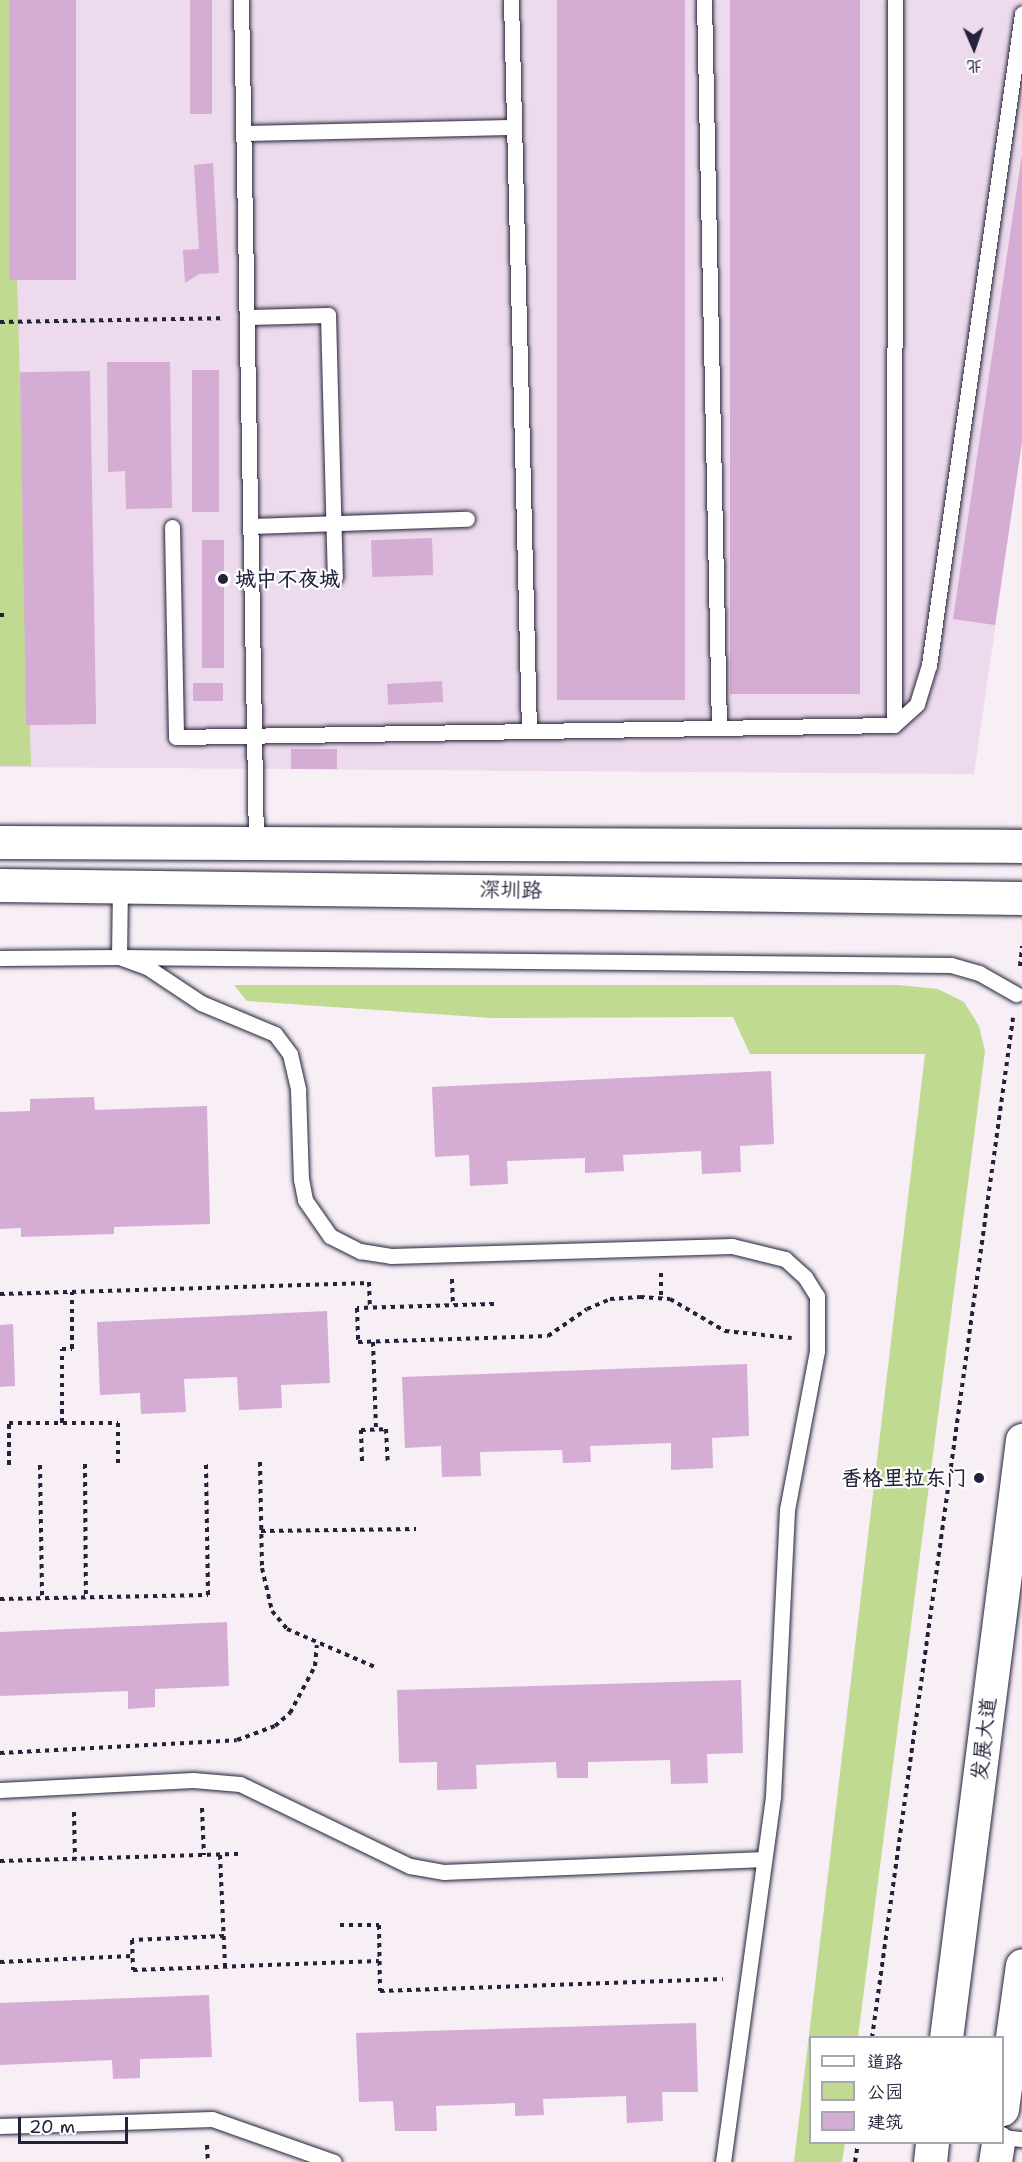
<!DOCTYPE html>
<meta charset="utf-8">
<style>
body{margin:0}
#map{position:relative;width:1022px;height:2162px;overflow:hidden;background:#f7eef6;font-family:"Shantell Sans","LXGW WenKai TC",sans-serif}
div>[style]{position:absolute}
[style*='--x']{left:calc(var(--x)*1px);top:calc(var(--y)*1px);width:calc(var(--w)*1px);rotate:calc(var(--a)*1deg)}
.built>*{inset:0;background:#eddaec}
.green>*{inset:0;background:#c1da91}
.building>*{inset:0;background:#d5acd4;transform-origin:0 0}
.path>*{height:4px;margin-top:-2px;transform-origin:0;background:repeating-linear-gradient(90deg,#22223b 0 4.5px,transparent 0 9px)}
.roads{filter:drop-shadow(0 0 2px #22223b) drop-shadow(0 0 2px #22223b)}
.service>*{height:15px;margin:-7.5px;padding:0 7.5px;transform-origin:7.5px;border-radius:7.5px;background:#fff}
.tertiary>*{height:33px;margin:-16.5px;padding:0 16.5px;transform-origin:16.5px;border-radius:16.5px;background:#fff}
.primary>*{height:33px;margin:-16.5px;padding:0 16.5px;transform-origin:16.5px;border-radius:16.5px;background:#fff}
.dots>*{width:16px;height:16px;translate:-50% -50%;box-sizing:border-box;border:3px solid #fff;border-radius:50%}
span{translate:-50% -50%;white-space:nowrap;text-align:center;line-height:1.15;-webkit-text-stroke:4.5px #fff;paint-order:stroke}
.poi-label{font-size:21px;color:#22223b;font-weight:700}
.left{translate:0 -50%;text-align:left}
.right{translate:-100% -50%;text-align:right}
.street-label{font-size:21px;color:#22223b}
.legend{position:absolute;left:809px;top:2036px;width:195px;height:108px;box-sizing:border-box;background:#fff;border:2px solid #a7a7b1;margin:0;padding:8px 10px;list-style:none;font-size:18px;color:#22223b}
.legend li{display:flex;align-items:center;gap:12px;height:30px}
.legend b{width:30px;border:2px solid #a7a7b1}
.north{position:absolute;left:944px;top:18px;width:60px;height:60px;-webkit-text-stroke:4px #fff;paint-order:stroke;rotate:178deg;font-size:16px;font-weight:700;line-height:24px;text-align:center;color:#22223b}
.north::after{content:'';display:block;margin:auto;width:21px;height:27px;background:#22223b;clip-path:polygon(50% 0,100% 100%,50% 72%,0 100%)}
.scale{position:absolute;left:18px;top:2117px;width:110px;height:27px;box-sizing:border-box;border:3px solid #22223b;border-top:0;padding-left:8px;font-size:18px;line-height:21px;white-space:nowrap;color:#22223b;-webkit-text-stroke:4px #fff;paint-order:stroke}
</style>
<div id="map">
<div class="built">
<div style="clip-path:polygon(0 0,1022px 0,1022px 442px,974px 774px,0 767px)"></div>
</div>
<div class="green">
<div style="clip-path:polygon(0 0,9px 0,31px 766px,0 766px)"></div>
<div style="clip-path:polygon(234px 985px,898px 985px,938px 989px,964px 1002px,979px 1026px,985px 1051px,858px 2037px,810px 2038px,810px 2142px,845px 2143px,842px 2162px,794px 2162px,925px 1054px,750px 1054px,733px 1017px,492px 1018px,247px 1001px)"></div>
</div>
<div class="building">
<div style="left:9px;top:0;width:67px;height:280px"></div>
<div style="left:190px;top:0;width:22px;height:114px"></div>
<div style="left:557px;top:0;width:128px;height:700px"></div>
<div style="left:730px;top:0;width:130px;height:694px"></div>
<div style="clip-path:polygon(1022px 154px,1022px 442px,995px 625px,953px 619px)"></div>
<div style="clip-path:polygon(213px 163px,219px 273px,199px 274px,185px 283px,183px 250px,199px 249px,194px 165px)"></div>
<div style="clip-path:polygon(107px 362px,170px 362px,172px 508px,126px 509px,125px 471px,108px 472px)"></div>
<div style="left:192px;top:370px;width:27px;height:142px"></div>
<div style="left:90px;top:371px;width:353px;height:70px;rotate:89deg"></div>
<div style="left:432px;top:538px;width:37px;height:61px;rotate:88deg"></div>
<div style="left:202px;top:540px;width:22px;height:128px"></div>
<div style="left:442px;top:681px;width:21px;height:55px;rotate:87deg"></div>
<div style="left:193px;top:683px;width:30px;height:18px"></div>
<div style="left:337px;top:749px;width:20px;height:46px;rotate:90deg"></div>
<div style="clip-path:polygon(771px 1071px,774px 1144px,740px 1146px,741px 1172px,702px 1174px,701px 1151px,623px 1155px,624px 1171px,585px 1173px,585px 1158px,507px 1161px,508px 1184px,470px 1186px,469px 1155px,435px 1157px,432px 1087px)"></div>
<div style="clip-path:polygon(94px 1097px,95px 1110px,207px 1106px,210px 1224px,114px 1227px,114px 1234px,21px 1237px,21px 1228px,0 1229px,0 1112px,30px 1111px,30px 1099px)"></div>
<div style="clip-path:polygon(327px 1311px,330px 1383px,281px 1385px,282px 1408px,239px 1410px,237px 1377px,184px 1379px,186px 1412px,141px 1414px,140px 1393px,100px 1395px,97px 1322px)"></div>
<div style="clip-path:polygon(13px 1324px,15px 1386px,0 1387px,0 1325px)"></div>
<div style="clip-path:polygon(747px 1364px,749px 1436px,712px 1438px,713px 1468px,671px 1470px,671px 1443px,590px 1446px,591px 1462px,563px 1463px,562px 1450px,480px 1452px,481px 1476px,442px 1477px,441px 1446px,405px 1448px,402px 1377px)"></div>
<div style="clip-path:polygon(227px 1622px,229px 1686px,155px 1689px,155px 1707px,128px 1709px,128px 1691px,0 1696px,0 1632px)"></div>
<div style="clip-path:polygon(741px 1680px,743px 1753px,707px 1754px,708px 1783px,671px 1784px,670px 1760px,588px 1762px,588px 1778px,557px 1778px,556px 1762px,476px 1765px,477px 1789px,437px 1790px,437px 1762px,399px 1763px,397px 1690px)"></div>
<div style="clip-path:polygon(209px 1995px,212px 2057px,140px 2059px,140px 2078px,113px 2079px,112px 2060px,0 2065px,0 2003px)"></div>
<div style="clip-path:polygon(696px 2023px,698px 2092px,662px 2092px,663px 2121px,627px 2123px,626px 2096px,543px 2099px,544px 2115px,515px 2116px,515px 2103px,436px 2106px,437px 2131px,395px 2131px,393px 2101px,359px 2102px,356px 2033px)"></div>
</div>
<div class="path">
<div style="--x:0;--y:322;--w:221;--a:-1"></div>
<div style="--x:0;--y:615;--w:9;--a:0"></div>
<div style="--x:1020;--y:966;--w:20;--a:-84"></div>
<div style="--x:661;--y:1273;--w:26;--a:90"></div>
<div style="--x:452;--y:1279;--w:26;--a:88"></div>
<div style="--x:369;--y:1282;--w:26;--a:88"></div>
<div style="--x:0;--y:1294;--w:369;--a:-1.7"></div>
<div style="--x:494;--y:1304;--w:137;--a:178.3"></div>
<div style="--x:357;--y:1308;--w:34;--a:88"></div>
<div style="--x:358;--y:1342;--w:190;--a:-1.8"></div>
<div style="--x:548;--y:1336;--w:47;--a:-34.7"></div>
<div style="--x:587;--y:1309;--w:25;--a:-23"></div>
<div style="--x:610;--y:1299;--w:30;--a:-4"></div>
<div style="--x:640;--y:1297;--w:30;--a:4"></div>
<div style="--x:670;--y:1299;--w:64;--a:30.2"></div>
<div style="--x:725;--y:1331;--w:67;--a:6"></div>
<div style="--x:373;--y:1342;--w:87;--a:88"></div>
<div style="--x:62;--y:1423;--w:74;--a:-90"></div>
<div style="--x:62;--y:1349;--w:10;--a:0"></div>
<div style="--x:72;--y:1349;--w:57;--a:-90"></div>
<div style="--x:362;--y:1461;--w:31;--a:-92"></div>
<div style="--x:361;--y:1430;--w:25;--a:-2"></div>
<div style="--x:386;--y:1429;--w:34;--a:87"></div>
<div style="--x:260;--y:1462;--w:106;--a:88.9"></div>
<div style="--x:262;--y:1568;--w:44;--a:76.9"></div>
<div style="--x:272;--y:1611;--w:23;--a:50"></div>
<div style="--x:287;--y:1629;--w:98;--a:23.4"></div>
<div style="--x:85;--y:1464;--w:134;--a:89.6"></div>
<div style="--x:9;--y:1465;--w:42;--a:-90"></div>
<div style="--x:9;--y:1423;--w:109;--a:0"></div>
<div style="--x:118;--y:1423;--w:41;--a:90"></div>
<div style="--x:40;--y:1465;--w:134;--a:89.1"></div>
<div style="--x:261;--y:1531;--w:155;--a:-0.7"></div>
<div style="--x:0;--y:1599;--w:208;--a:-1.1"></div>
<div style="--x:208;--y:1595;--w:132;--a:-90.9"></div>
<div style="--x:0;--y:1753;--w:237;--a:-3.1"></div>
<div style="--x:237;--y:1740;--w:40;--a:-20.2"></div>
<div style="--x:275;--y:1726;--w:20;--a:-41"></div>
<div style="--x:290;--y:1713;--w:53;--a:-62"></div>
<div style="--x:315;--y:1666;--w:21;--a:-85"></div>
<div style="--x:202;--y:1808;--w:47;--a:87.6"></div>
<div style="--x:74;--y:1812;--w:47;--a:88.8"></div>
<div style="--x:220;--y:1855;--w:112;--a:87.4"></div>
<div style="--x:0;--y:1861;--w:242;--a:-1.7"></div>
<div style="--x:340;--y:1925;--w:39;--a:0"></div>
<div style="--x:379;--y:1925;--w:66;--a:89.1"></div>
<div style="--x:380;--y:1991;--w:343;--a:-2"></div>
<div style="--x:224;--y:1936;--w:92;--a:177.5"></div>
<div style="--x:132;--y:1940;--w:30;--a:88"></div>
<div style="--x:133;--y:1970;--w:246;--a:-2.1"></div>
<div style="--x:0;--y:1962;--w:132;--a:-2.6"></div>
<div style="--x:872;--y:2038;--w:1030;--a:-82.13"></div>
<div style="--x:207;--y:2145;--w:17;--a:87"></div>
<div style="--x:855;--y:2162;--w:20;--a:-81"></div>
</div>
<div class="roads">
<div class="service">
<div style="--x:241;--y:0;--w:843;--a:88.98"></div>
<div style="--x:511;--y:0;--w:731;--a:88.59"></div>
<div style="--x:704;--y:0;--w:728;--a:88.82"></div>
<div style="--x:243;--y:133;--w:270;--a:-1.3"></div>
<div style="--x:247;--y:317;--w:81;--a:-1.4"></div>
<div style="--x:328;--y:315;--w:262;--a:88.5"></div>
<div style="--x:251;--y:526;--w:216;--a:-1.9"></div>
<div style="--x:172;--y:527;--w:210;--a:88.9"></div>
<div style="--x:176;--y:737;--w:718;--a:-0.96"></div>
<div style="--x:894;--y:725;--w:31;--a:-42"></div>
<div style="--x:917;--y:704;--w:41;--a:-72.9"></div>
<div style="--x:929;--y:665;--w:658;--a:-81.87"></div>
<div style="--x:894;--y:725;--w:725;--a:-89.92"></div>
<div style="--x:120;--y:886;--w:71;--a:90.8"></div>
<div style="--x:119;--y:957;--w:832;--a:0.55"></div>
<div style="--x:951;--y:965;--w:29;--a:16"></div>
<div style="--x:979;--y:973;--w:43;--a:29.6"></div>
<div style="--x:0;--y:958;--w:119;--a:-0.5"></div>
<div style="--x:119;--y:957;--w:30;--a:20"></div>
<div style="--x:147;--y:967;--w:65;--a:33.7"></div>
<div style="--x:201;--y:1003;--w:80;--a:22.7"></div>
<div style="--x:275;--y:1034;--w:25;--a:53"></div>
<div style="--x:290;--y:1054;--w:37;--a:77"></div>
<div style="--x:298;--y:1090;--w:89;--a:88.1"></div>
<div style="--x:301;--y:1179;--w:21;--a:79"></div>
<div style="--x:305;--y:1200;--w:44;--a:55.2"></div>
<div style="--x:330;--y:1236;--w:34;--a:27"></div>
<div style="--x:360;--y:1251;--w:31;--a:9"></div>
<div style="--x:391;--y:1256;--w:341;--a:-1.7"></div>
<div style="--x:732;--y:1246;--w:55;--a:13.8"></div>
<div style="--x:785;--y:1259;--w:27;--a:42"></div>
<div style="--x:805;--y:1277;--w:22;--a:58"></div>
<div style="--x:817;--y:1296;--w:55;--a:90"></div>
<div style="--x:817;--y:1351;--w:162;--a:100.7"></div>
<div style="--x:787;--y:1510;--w:287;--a:92.8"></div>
<div style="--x:773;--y:1797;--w:368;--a:97.8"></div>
<div style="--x:0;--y:1790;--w:193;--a:-3"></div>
<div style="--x:193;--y:1780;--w:47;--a:4.9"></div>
<div style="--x:240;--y:1784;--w:189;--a:25.8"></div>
<div style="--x:410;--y:1866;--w:35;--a:10"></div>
<div style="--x:444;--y:1872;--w:320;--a:-2.3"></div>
<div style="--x:0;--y:2126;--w:212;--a:-1.9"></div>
<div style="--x:212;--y:2119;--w:129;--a:19.4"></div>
<div style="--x:1002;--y:2137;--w:20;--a:6"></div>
</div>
<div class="tertiary">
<div style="--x:0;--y:842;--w:1022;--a:0.22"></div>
<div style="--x:0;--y:885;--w:1022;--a:0.73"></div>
</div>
<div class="primary">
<div style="--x:946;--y:2038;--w:603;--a:-82.76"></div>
<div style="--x:1002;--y:2109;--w:145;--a:-82.1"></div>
<div style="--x:930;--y:2162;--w:20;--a:-84"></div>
<div style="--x:995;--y:2162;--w:20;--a:-81"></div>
</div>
</div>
<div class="dots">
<div style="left:223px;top:579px;background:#22223b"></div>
<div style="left:979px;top:1478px;background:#22223b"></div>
</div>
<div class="poi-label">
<span class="left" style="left:235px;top:579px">城中不夜城</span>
<span class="right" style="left:967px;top:1478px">香格里拉东门</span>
</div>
<div class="street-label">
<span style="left:511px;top:890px;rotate:1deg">深圳路</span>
<span style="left:984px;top:1739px;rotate:-83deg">发展大道</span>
</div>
<ul class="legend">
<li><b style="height:8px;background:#fff"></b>道路</li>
<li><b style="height:16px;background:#c1da91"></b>公园</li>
<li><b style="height:16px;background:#d5acd4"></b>建筑</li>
</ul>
<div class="north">北</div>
<div class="scale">20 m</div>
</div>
